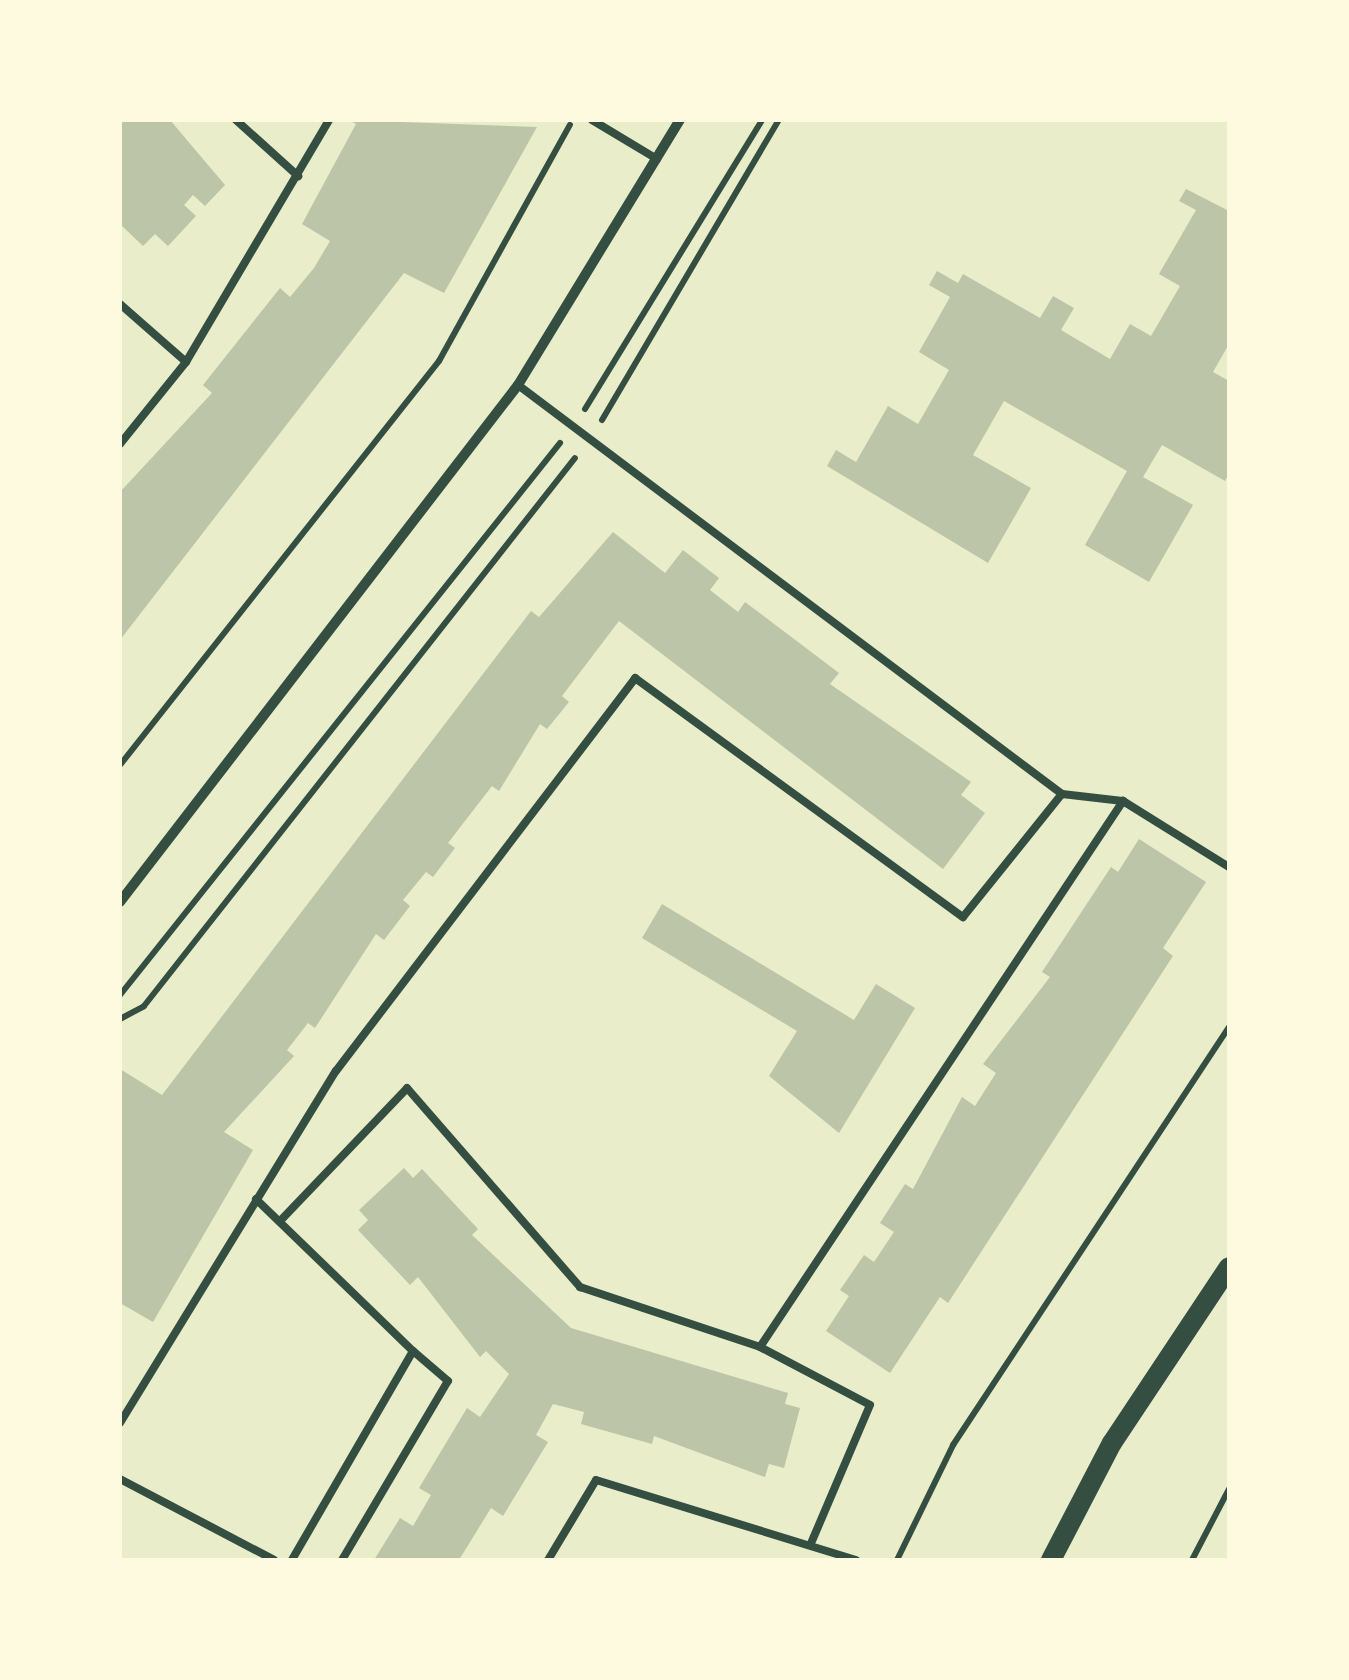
<!DOCTYPE html>
<style>
body{margin:0}
#map{position:relative;width:1349px;height:1680px;overflow:hidden;background:#e9edc9;font-family:"Crimson Pro",serif}
div>[style]{position:absolute}
[style*='--x']{left:calc(var(--x)*1px);top:calc(var(--y)*1px);width:calc(var(--w)*1px);rotate:calc(var(--a)*1deg)}
.building>*{inset:0;background:#bcc5a7}
.path>*{height:6px;margin:-3px;padding:0 3px;transform-origin:3px;border-radius:3px;background:#344e41}
.service>*{height:8px;margin:-4px;padding:0 4px;transform-origin:4px;border-radius:4px;background:#344e41}
.minor>*{height:10px;margin:-5px;padding:0 5px;transform-origin:5px;border-radius:5px;background:#344e41}
.secondary>*{height:20px;margin:-10px;padding:0 10px;transform-origin:10px;border-radius:10px;background:#344e41}
span{translate:-50% -50%;white-space:nowrap;text-align:center;line-height:1.15;-webkit-text-stroke:10px #fefae0;paint-order:stroke}
.frame{position:absolute;inset:0;border:122px solid #fefae0;pointer-events:none}
</style>
<div id="map">
<div class="building">
<div style="clip-path:polygon(120px 120px,170px 120px,225px 185px,205px 206px,193px 195px,184px 205px,196px 216px,168px 246px,155px 234px,143px 246px,120px 224px)"></div>
<div style="clip-path:polygon(349px 120px,537px 127px,444px 293px,404px 273px,120px 640px,120px 492px,212px 393px,203px 385px,280px 288px,290px 297px,314px 268px,330px 241px,302px 224px,356px 124px)"></div>
<div style="clip-path:polygon(1186px 189px,1229px 211px,1229px 344px,1213px 372px,1229px 381px,1229px 474px,1225px 481px,1162px 445px,1143px 477px,1193px 505px,1149px 582px,1085px 545px,1127px 471px,1004px 401px,973px 455px,1031px 488px,988px 563px,827px 466px,836px 450px,856px 462px,888px 406px,918px 424px,949px 370px,919px 352px,950px 297px,929px 285px,937px 271px,958px 283px,963px 274px,1040px 318px,1053px 296px,1074px 308px,1061px 330px,1110px 359px,1130px 324px,1151px 336px,1180px 286px,1159px 274px,1196px 210px,1179px 201px)"></div>
<div style="clip-path:polygon(613px 532px,665px 573px,683px 550px,719px 578px,710px 590px,738px 612px,745px 602px,839px 673px,830px 684px,971px 782px,961px 795px,985px 813px,943px 869px,619px 621px,562px 696px,569px 702px,547px 729px,540px 724px,499px 791px,492px 786px,448px 843px,455px 848px,433px 877px,426px 872px,403px 900px,410px 906px,384px 940px,376px 934px,315px 1028px,308px 1023px,287px 1050px,294px 1056px,224px 1132px,253px 1150px,153px 1322px,120px 1303px,120px 1069px,162px 1095px,531px 611px,539px 617px)"></div>
<div style="clip-path:polygon(1139px 839px,1206px 882px,1163px 948px,1173px 956px,948px 1303px,940px 1297px,890px 1373px,826px 1331px,849px 1296px,840px 1290px,864px 1255px,874px 1262px,894px 1232px,880px 1223px,905px 1184px,913px 1189px,962px 1097px,975px 1106px,996px 1073px,983px 1064px,1050px 977px,1042px 972px,1111px 867px,1118px 872px)"></div>
<div style="clip-path:polygon(662px 904px,854px 1020px,876px 984px,915px 1008px,839px 1133px,769px 1076px,797px 1031px,642px 938px)"></div>
<div style="clip-path:polygon(404px 1168px,413px 1178px,422px 1169px,478px 1229px,472px 1235px,571px 1328px,788px 1393px,785px 1404px,800px 1408px,784px 1468px,769px 1464px,765px 1477px,654px 1436px,652px 1444px,581px 1424px,584px 1412px,553px 1404px,536px 1435px,548px 1442px,503px 1516px,491px 1508px,459px 1560px,374px 1560px,400px 1518px,413px 1526px,431px 1495px,419px 1488px,467px 1408px,480px 1417px,509px 1374px,486px 1351px,480px 1357px,418px 1277px,410px 1285px,358px 1230px,368px 1220px,359px 1210px)"></div>
</div>
<div class="path">
<div style="--x:585;--y:409;--w:339;--a:-58.5"></div>
<div style="--x:602;--y:420;--w:348;--a:-59.5"></div>
<div style="--x:120;--y:765;--w:515;--a:-51.71"></div>
<div style="--x:439;--y:361;--w:270;--a:-61"></div>
<div style="--x:120;--y:995;--w:706;--a:-51.44"></div>
<div style="--x:120;--y:1019;--w:27;--a:-28"></div>
<div style="--x:144;--y:1006;--w:697;--a:-51.82"></div>
<div style="--x:897;--y:1560;--w:128;--a:-64"></div>
<div style="--x:953;--y:1445;--w:501;--a:-56.56"></div>
<div style="--x:1192;--y:1560;--w:80;--a:-62.5"></div>
</div>
<div class="service">
<div style="--x:236;--y:120;--w:84;--a:42.1"></div>
<div style="--x:592;--y:120;--w:76;--a:31"></div>
<div style="--x:120;--y:304;--w:88;--a:41.3"></div>
<div style="--x:518;--y:385;--w:681;--a:36.94"></div>
<div style="--x:1062;--y:794;--w:61;--a:6.5"></div>
<div style="--x:1123;--y:801;--w:125;--a:31.9"></div>
<div style="--x:120;--y:444;--w:105;--a:-51.2"></div>
<div style="--x:186;--y:362;--w:281;--a:-59.4"></div>
<div style="--x:256;--y:1199;--w:219;--a:44.1"></div>
<div style="--x:413;--y:1351;--w:241;--a:120.1"></div>
<div style="--x:282;--y:1219;--w:181;--a:-46.3"></div>
<div style="--x:407;--y:1088;--w:264;--a:49"></div>
<div style="--x:580;--y:1287;--w:190;--a:18.4"></div>
<div style="--x:760;--y:1347;--w:124;--a:27.8"></div>
<div style="--x:870;--y:1405;--w:148;--a:113.1"></div>
<div style="--x:760;--y:1347;--w:656;--a:-56.38"></div>
<div style="--x:120;--y:1423;--w:413;--a:-58.5"></div>
<div style="--x:336;--y:1071;--w:494;--a:-52.7"></div>
<div style="--x:635;--y:678;--w:406;--a:36.1"></div>
<div style="--x:963;--y:917;--w:158;--a:-51.2"></div>
<div style="--x:120;--y:1479;--w:174;--a:27.7"></div>
<div style="--x:342;--y:1560;--w:208;--a:-59.4"></div>
<div style="--x:448;--y:1381;--w:46;--a:-139.4"></div>
<div style="--x:548;--y:1560;--w:93;--a:-59"></div>
<div style="--x:596;--y:1480;--w:272;--a:17.1"></div>
</div>
<div class="minor">
<div style="--x:120;--y:902;--w:652;--a:-52.41"></div>
<div style="--x:518;--y:385;--w:311;--a:-58.6"></div>
</div>
<div class="secondary">
<div style="--x:1051;--y:1560;--w:132;--a:-62.5"></div>
<div style="--x:1112;--y:1443;--w:211;--a:-56.4"></div>
</div>
<div class="frame"></div>
</div>
